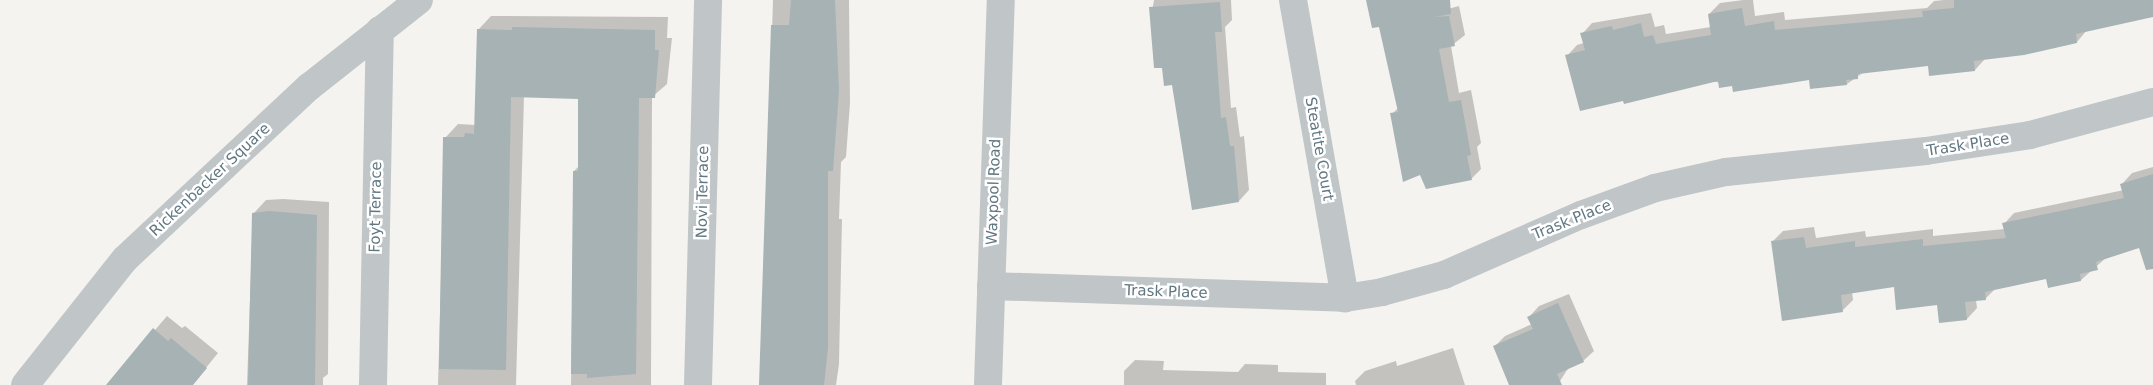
<!DOCTYPE html>
<style>
body{margin:0}
#map{position:relative;width:2153px;height:385px;overflow:hidden;background:#f4f3ef;font-family:"DejaVu Sans",sans-serif}
div>[style]{position:absolute}
[style*='--x']{left:calc(var(--x)*1px);top:calc(var(--y)*1px);width:calc(var(--w)*1px);rotate:calc(var(--a)*1deg)}
.shadow>*{inset:0;background:#0003}
.building>*{inset:0;background:#a7b2b5}
.minor>*{height:28px;margin:-14px;padding:0 14px;transform-origin:14px;border-radius:14px;background:#c0c5c7}
span{translate:-50% -50%;white-space:nowrap;text-align:center;line-height:1.15;-webkit-text-stroke:5px #fff;paint-order:stroke}
.street-label{font-size:15px;color:#617782}
</style>
<div id="map">
<div class="shadow">
<div style="clip-path:polygon(773px 0,849px 0,850px 103px,846px 157px,841px 162px,839px 219px,842px 219px,839px 364px,836px 385px,761px 385px)"></div>
<div style="clip-path:polygon(1154px 0,1231px 0,1232px 20px,1225px 27px,1231px 108px,1236px 107px,1240px 137px,1244px 136px,1249px 190px,1239px 201px,1164px 67px,1151px 18px)"></div>
<div style="clip-path:polygon(1370px 0,1443px 0,1444px 10px,1459px 6px,1465px 35px,1451px 46px,1459px 93px,1471px 90px,1481px 143px,1477px 147px,1481px 169px,1471px 179px,1392px 114px,1399px 107px,1380px 26px)"></div>
<div style="clip-path:polygon(1743px 0,1753px 0,1755px 16px,1784px 12px,1785px 20px,1927px 8px,1934px 1px,1944px 0,2153px 0,2153px 12px,2087px 30px,2077px 42px,1985px 59px,1975px 70px,1929px 64px,1864px 72px,1847px 84px,1810px 78px,1733px 85px,1567px 56px,1577px 45px,1584px 43px,1582px 34px,1592px 23px,1651px 13px,1655px 27px,1664px 25px,1666px 34px,1711px 27px,1709px 14px,1720px 3px)"></div>
<div style="clip-path:polygon(491px 16px,668px 17px,667px 38px,672px 38px,667px 84px,652px 97px,651px 385px,571px 385px,574px 171px,579px 166px,579px 98px,524px 96px,516px 385px,438px 385px,445px 138px,458px 124px,476px 125px,478px 30px)"></div>
<div style="clip-path:polygon(2153px 167px,2153px 259px,2147px 245px,2107px 257px,2081px 280px,2047px 278px,1995px 289px,1985px 299px,1976px 300px,1977px 308px,1967px 319px,1895px 286px,1852px 292px,1853px 300px,1843px 310px,1772px 242px,1783px 231px,1814px 227px,1816px 238px,1865px 231px,1866px 237px,1933px 229px,1933px 236px,2005px 229px,2004px 224px,2014px 213px,2124px 190px,2122px 184px,2132px 173px)"></div>
<div style="clip-path:polygon(283px 199px,329px 202px,328px 374px,323px 378px,323px 385px,247px 385px,253px 214px,266px 200px)"></div>
<div style="clip-path:polygon(1569px 294px,1594px 351px,1583px 361px,1569px 367px,1560px 381px,1549px 385px,1511px 385px,1494px 347px,1505px 336px,1532px 324px,1529px 317px,1539px 306px)"></div>
<div style="clip-path:polygon(167px 316px,182px 328px,185px 326px,218px 353px,192px 385px,108px 385px)"></div>
<div style="clip-path:polygon(1453px 348px,1465px 385px,1356px 385px,1355px 381px,1365px 371px,1396px 361px,1397px 366px)"></div>
<div style="clip-path:polygon(1135px 360px,1164px 361px,1163px 370px,1238px 372px,1245px 364px,1278px 365px,1278px 372px,1326px 373px,1326px 385px,1124px 385px,1124px 371px)"></div>
</div>
<div class="building">
<div style="clip-path:polygon(791px 0,835px 0,839px 91px,833px 171px,828px 171px,828px 348px,824px 385px,759px 385px,771px 25px,789px 25px)"></div>
<div style="clip-path:polygon(1366px 0,1450px 0,1451px 14px,1434px 17px,1449px 16px,1455px 46px,1439px 49px,1449px 102px,1461px 100px,1471px 155px,1467px 156px,1472px 180px,1426px 189px,1420px 175px,1403px 182px,1390px 113px,1398px 112px,1379px 27px,1372px 28px)"></div>
<div style="clip-path:polygon(1954px 0,2153px 0,2153px 17px,2076px 34px,2077px 43px,2024px 55px,1974px 61px,1975px 71px,1929px 76px,1928px 66px,1858px 74px,1858px 79px,1846px 80px,1847px 85px,1810px 89px,1809px 80px,1733px 92px,1732px 86px,1719px 88px,1718px 81px,1624px 104px,1623px 101px,1580px 111px,1565px 55px,1585px 50px,1580px 33px,1612px 26px,1613px 30px,1641px 23px,1644px 37px,1653px 35px,1656px 44px,1711px 35px,1708px 14px,1742px 8px,1745px 26px,1774px 21px,1775px 30px,1923px 17px,1922px 11px,1954px 8px)"></div>
<div style="clip-path:polygon(1220px 2px,1222px 32px,1215px 32px,1221px 118px,1226px 117px,1230px 146px,1234px 146px,1239px 202px,1192px 210px,1172px 85px,1164px 86px,1162px 68px,1154px 68px,1149px 7px)"></div>
<div style="clip-path:polygon(512px 27px,655px 30px,655px 50px,659px 50px,655px 98px,639px 98px,636px 374px,587px 378px,587px 374px,571px 374px,573px 171px,578px 171px,578px 99px,511px 97px,506px 370px,439px 369px,443px 137px,464px 137px,465px 133px,474px 134px,477px 29px,512px 30px)"></div>
<div style="clip-path:polygon(2153px 174px,2153px 269px,2146px 270px,2139px 248px,2096px 262px,2098px 270px,2080px 274px,2081px 281px,2048px 288px,2046px 279px,1985px 292px,1986px 300px,1965px 302px,1967px 320px,1939px 323px,1937px 305px,1896px 310px,1894px 287px,1841px 295px,1843px 312px,1782px 321px,1771px 241px,1804px 237px,1806px 248px,1855px 241px,1855px 247px,1923px 239px,1923px 246px,2006px 238px,2002px 223px,2124px 198px,2120px 184px)"></div>
<div style="clip-path:polygon(269px 211px,317px 215px,315px 385px,248px 385px,252px 213px)"></div>
<div style="clip-path:polygon(1558px 303px,1584px 362px,1557px 374px,1562px 385px,1509px 385px,1493px 346px,1533px 329px,1527px 317px)"></div>
<div style="clip-path:polygon(153px 328px,168px 341px,171px 338px,207px 368px,193px 385px,106px 385px)"></div>
</div>
<div class="minor">
<div style="--x:1293;--y:0;--w:303;--a:80.1"></div>
<div style="--x:991;--y:286;--w:354;--a:1.9"></div>
<div style="--x:1345;--y:298;--w:37;--a:-9"></div>
<div style="--x:1382;--y:292;--w:64;--a:-15.3"></div>
<div style="--x:1444;--y:275;--w:150;--a:-23.7"></div>
<div style="--x:1581;--y:215;--w:79;--a:-20"></div>
<div style="--x:1655;--y:188;--w:73;--a:-12.7"></div>
<div style="--x:1726;--y:172;--w:201;--a:-6"></div>
<div style="--x:1926;--y:151;--w:105;--a:-8.7"></div>
<div style="--x:2030;--y:135;--w:127;--a:-15"></div>
<div style="--x:25;--y:385;--w:161;--a:-51.6"></div>
<div style="--x:125;--y:259;--w:252;--a:-43.1"></div>
<div style="--x:309;--y:87;--w:140;--a:-38.3"></div>
<div style="--x:373;--y:385;--w:355;--a:-88.9"></div>
<div style="--x:698;--y:385;--w:385;--a:-88.5"></div>
<div style="--x:988;--y:385;--w:385;--a:-88.1"></div>
</div>
<div class="street-label">
<span style="left:1968px;top:145px;rotate:-9deg">Trask Place</span>
<span style="left:1319px;top:149px;rotate:80deg">Steatite Court</span>
<span style="left:210px;top:180px;rotate:-43deg">Rickenbacker Square</span>
<span style="left:703px;top:192px;rotate:-89deg">Novi Terrace</span>
<span style="left:994px;top:192px;rotate:-88deg">Waxpool Road</span>
<span style="left:376px;top:207px;rotate:-89deg">Foyt Terrace</span>
<span style="left:1572px;top:220px;rotate:-22deg">Trask Place</span>
<span style="left:1166px;top:292px;rotate:2deg">Trask Place</span>
</div>
</div>
